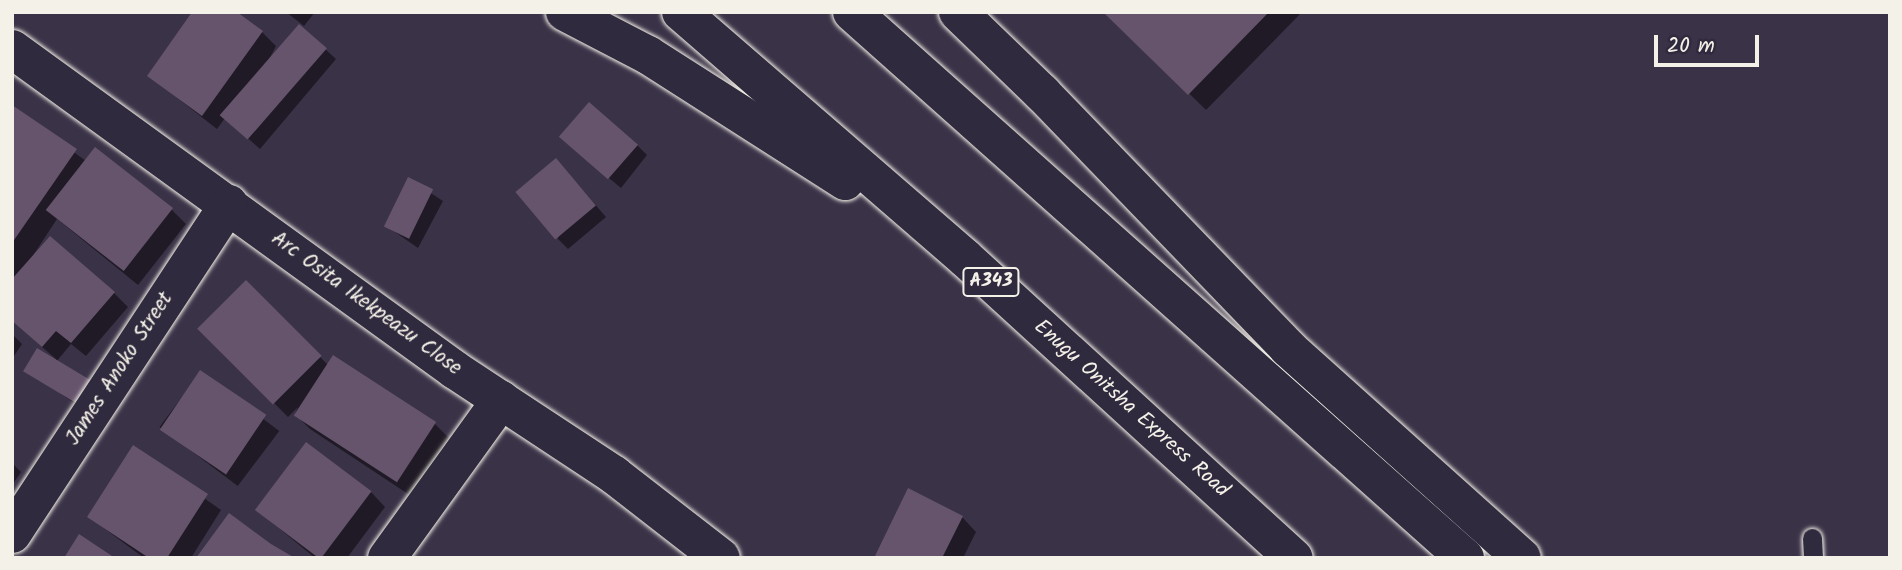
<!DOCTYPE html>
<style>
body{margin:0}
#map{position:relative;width:1902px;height:570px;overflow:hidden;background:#3a3247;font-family:Kalam,sans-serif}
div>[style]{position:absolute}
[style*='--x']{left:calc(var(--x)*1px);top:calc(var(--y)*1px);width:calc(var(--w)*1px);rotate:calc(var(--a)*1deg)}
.shadow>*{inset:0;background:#0007;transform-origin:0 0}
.building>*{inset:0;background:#66546d;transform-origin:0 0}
.roads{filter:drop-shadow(0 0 2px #f4f1e8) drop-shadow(0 0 2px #f4f1e8)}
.lane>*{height:19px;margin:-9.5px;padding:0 9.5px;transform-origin:9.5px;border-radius:9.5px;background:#2f2a3d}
.street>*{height:38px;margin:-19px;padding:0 19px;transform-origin:19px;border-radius:19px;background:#2f2a3d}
.highway>*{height:38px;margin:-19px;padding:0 19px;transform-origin:19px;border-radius:19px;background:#2f2a3d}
span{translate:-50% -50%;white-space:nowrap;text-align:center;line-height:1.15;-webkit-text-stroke:7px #2f2a3d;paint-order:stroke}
.shield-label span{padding:2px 5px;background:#2f2a3d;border:2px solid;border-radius:5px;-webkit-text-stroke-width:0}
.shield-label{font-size:19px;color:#f4f1e8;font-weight:700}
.street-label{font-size:21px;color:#f4f1e8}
.frame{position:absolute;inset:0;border:14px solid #f4f1e8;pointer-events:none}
.scale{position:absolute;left:1654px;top:35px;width:105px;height:32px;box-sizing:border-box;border:4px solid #f4f1e8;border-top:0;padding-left:9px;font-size:21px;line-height:24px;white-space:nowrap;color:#f4f1e8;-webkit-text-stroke:5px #2f2a3d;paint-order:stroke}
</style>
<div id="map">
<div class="shadow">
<div style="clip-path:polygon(286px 12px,315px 12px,304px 26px)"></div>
<div style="clip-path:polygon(1106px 12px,1302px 12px,1206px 110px)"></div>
<div style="clip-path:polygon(262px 32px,276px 46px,265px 67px,325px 49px,336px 59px,260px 149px,225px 118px,217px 129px,149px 76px)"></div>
<div style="clip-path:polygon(12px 107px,86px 161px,171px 209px,186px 224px,138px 285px,57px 219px,34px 254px,114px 293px,128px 307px,86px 356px,71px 344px,56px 362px,92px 415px,26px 370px,56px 359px,12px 321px)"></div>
<div style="clip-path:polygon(637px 145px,647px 155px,621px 188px,573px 148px)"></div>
<div style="clip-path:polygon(566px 171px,606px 217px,568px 249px,558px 239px)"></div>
<div style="clip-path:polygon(409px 179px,443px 201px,418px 248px,385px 225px)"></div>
<div style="clip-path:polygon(246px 283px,328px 365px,333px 357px,435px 424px,449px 438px,411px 496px,310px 429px,295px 414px,298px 407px,288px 417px,200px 329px)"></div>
<div style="clip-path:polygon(12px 334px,22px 344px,12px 359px)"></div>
<div style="left:201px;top:372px;width:98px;height:69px;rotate:37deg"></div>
<div style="clip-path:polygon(133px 448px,221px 510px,191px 558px,144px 558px,89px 517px)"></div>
<div style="clip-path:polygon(12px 463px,21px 472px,12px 485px)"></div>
<div style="clip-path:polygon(371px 492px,385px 507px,347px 558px,315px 558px,257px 510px)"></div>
<div style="clip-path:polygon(962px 517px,976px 532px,963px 558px,876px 558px)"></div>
</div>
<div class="building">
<div style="clip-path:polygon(192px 12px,237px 12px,263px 31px,202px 116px,147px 76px)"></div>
<div style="clip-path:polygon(1103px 12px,1269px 12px,1188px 95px)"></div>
<div style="left:299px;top:24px;width:37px;height:121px;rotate:41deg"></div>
<div style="left:589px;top:102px;width:65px;height:46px;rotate:41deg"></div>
<div style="clip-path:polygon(12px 105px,77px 149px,12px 243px)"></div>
<div style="left:95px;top:147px;width:99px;height:80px;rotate:38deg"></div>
<div style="left:556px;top:158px;width:62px;height:53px;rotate:50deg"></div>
<div style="left:408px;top:177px;width:28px;height:55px;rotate:26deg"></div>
<div style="clip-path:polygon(50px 236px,115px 292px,71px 343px,56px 331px,42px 347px,12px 321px,12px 279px)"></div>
<div style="left:246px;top:280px;width:107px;height:69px;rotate:45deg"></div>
<div style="left:37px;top:348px;width:66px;height:27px;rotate:31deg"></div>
<div style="left:333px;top:355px;width:123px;height:72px;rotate:33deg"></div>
<div style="left:200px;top:370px;width:80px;height:72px;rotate:34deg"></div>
<div style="left:306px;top:442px;width:82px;height:85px;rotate:37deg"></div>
<div style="clip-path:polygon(133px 445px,208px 494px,167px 558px,149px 558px,87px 517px)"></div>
<div style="clip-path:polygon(908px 488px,963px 516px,942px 558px,874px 558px)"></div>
<div style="clip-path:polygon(229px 513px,271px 544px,295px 558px,196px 558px)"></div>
<div style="clip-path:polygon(79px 534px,115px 558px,64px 558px)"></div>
</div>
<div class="roads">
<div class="lane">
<div style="--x:1812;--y:538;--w:20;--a:87"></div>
</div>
<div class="street">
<div style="--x:958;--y:12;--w:117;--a:44"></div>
<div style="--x:1042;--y:93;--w:354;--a:46"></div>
<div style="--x:1288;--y:348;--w:314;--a:41.9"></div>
<div style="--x:12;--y:49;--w:547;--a:35.93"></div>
<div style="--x:455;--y:370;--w:191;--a:33.4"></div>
<div style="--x:614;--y:475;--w:135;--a:37.8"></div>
<div style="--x:12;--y:534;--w:395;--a:-56.7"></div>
<div style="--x:387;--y:558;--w:195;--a:-54.2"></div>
</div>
<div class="highway">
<div style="--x:565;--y:12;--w:93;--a:27.4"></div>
<div style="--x:648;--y:55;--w:234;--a:32.6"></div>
<div style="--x:681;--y:12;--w:376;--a:40.9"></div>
<div style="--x:965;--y:258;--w:445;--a:42.4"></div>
<div style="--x:852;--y:12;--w:821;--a:41.69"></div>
</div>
</div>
<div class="shield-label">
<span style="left:991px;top:282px">A343</span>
</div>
<div class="street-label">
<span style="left:366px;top:304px;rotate:36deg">Arc Osita Ikekpeazu Close</span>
<span style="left:120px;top:369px;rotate:-57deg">James Anoko Street</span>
<span style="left:1131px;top:409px;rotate:42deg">Enugu Onitsha Express Road</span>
</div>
<div class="frame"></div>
<div class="scale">20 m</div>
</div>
